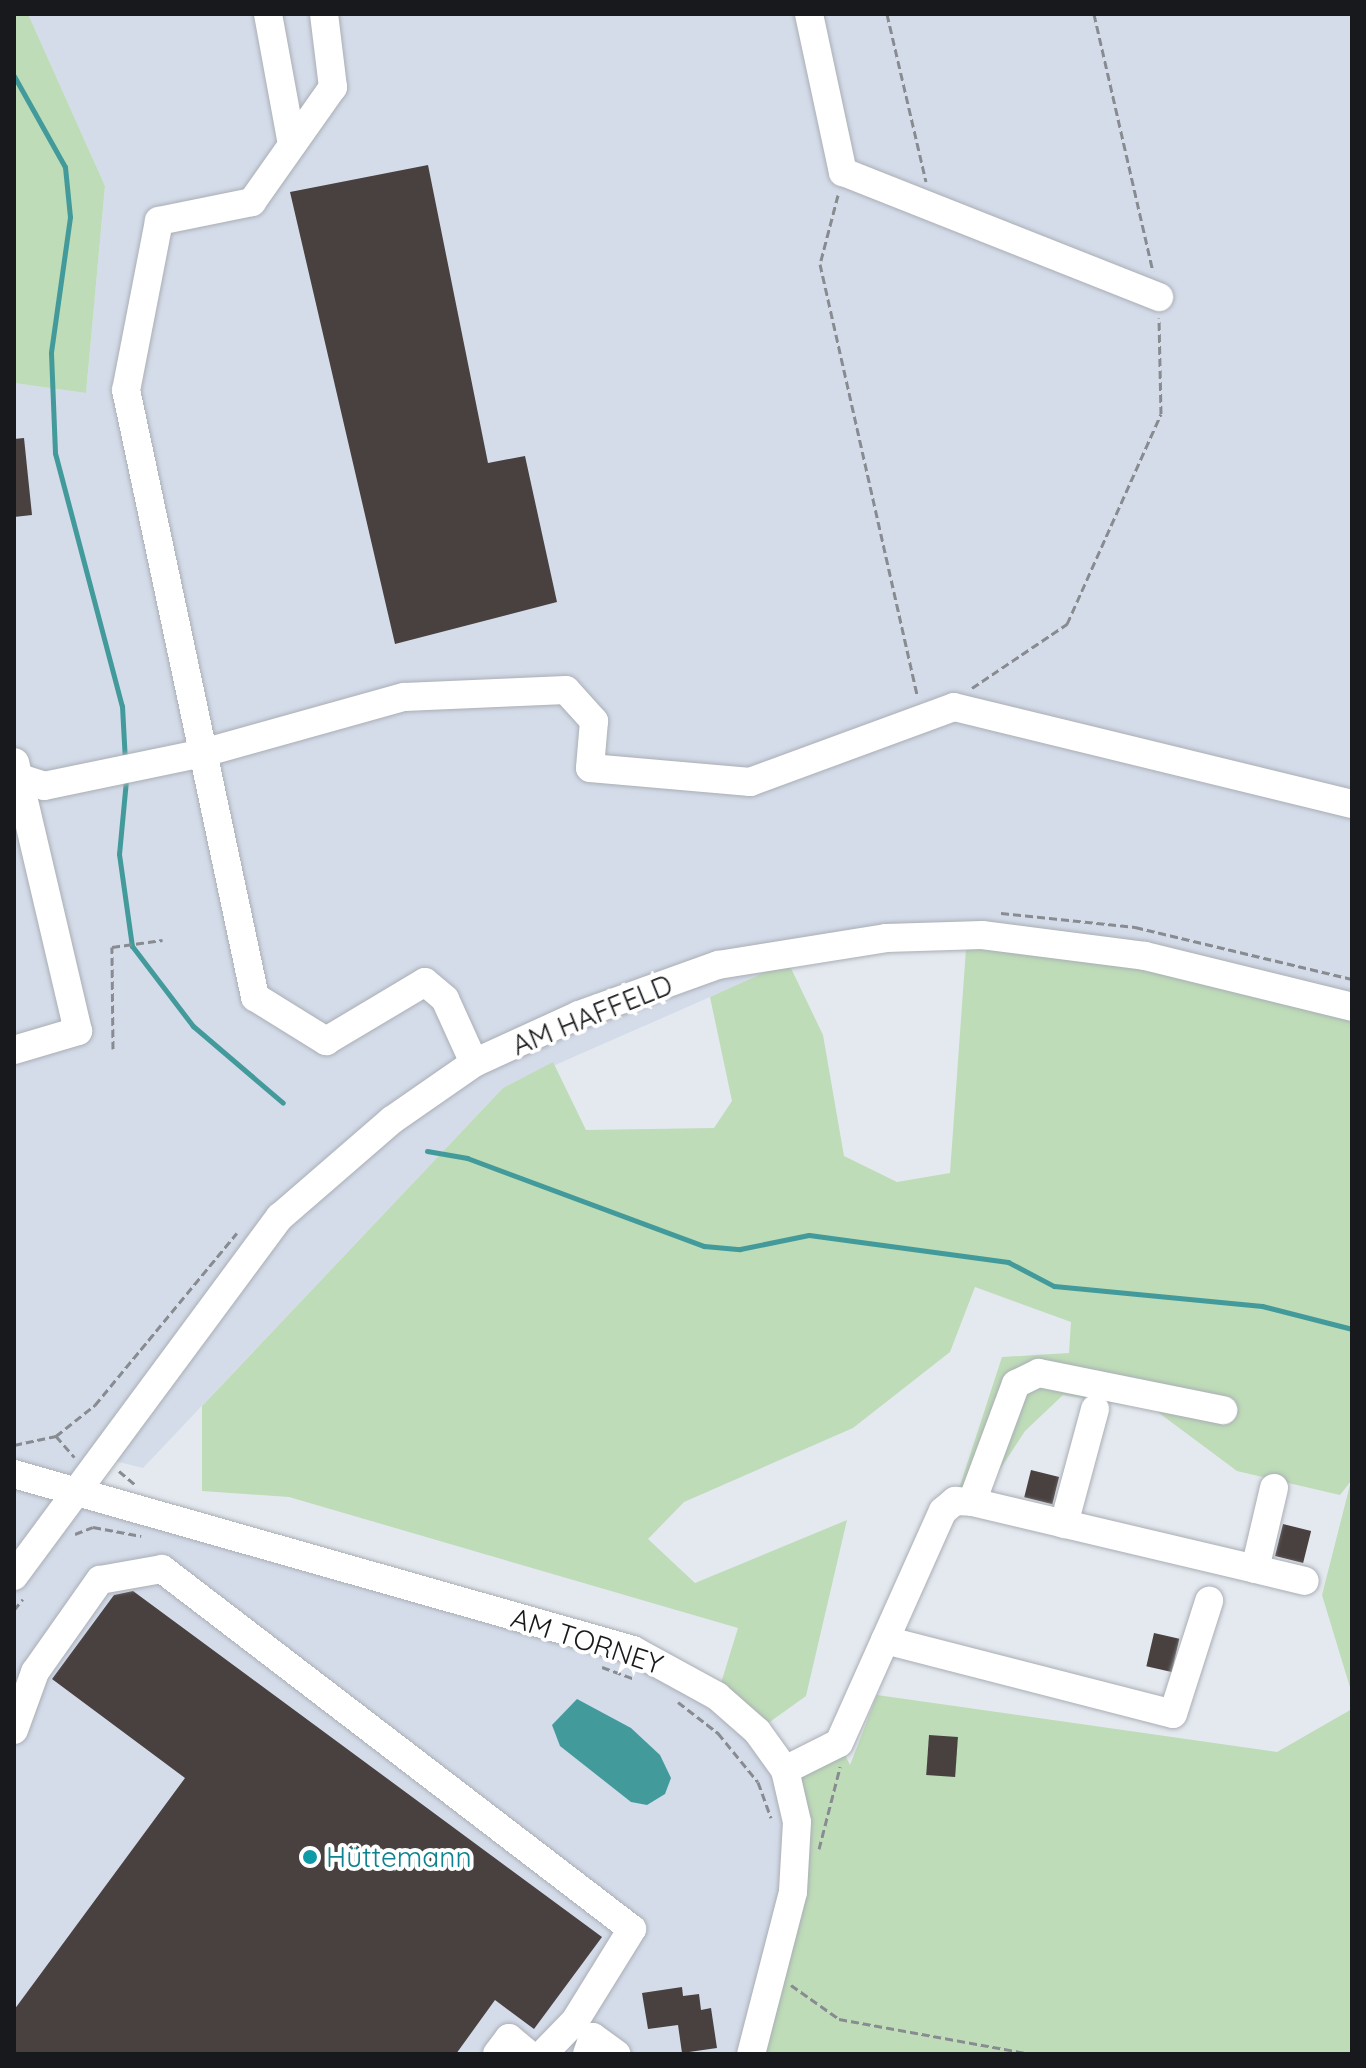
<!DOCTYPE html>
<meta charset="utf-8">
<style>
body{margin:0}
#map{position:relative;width:1366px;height:2068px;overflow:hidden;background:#e4e9f0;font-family:Quicksand,sans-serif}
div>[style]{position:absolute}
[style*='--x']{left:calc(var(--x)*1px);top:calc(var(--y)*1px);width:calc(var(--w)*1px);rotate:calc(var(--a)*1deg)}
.built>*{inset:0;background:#d4dcea}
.green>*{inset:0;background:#bedcb8}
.water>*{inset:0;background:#439a9b}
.stream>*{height:5px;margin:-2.5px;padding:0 2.5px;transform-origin:2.5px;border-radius:2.5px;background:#439a9b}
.building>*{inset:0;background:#494140;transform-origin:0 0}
.path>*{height:3px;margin-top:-1.5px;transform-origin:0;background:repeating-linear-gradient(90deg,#888b90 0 8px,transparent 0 12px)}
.roads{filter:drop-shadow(0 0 2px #aaaeb4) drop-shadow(0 0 2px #aaaeb4)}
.minor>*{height:28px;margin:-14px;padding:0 14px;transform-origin:14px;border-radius:14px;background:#fff}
.dots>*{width:22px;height:22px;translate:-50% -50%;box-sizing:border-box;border:4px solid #fff;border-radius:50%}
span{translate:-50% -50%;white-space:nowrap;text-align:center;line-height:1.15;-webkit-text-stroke:8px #fff;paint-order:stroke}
.street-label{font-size:28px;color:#18191c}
.culture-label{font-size:28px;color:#0d838f}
.left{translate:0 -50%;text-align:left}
.frame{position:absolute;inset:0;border:16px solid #18191c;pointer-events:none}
</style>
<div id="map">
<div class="built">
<div style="clip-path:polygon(28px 14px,1352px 14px,1352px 1007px,1068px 944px,826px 946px,503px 1088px,143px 1468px,99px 1457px,75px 1490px,633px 1650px,757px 1731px,797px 1822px,755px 2054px,14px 2054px,14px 383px,86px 393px,105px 186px)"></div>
</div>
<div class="green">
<div style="clip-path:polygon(14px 14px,28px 14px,105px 186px,86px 393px,14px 383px)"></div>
<div style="clip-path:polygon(967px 935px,1352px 1007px,1352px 1694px,1322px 1595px,1351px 1481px,1340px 1495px,1237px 1471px,1155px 1410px,1063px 1395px,1025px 1431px,991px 1483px,955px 1501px,1002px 1357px,1069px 1353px,1071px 1322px,975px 1287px,950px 1352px,853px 1428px,684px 1502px,648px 1539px,695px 1583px,847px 1520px,806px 1696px,757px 1731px,717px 1696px,738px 1628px,289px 1497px,202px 1491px,202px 1406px,503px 1088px,553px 1062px,586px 1130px,714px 1128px,732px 1101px,710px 997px,788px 962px,823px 1035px,844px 1156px,897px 1182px,950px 1173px)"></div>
<div style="clip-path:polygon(877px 1695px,1277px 1752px,1352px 1709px,1352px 2054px,755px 2054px,793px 1892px,785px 1770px,839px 1743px,850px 1765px)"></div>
</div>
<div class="water">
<div style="clip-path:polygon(577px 1699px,631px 1728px,660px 1755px,671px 1778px,665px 1794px,647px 1805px,631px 1802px,560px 1746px,552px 1725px)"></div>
</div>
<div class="stream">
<div style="--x:14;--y:76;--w:104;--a:60.7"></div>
<div style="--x:65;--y:167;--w:50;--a:84.3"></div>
<div style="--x:70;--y:217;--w:137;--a:98"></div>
<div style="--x:51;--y:353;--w:100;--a:87.7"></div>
<div style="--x:55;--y:453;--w:262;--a:75.2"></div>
<div style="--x:122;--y:706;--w:56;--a:86.9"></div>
<div style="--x:126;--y:780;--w:74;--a:95.4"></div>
<div style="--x:119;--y:854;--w:93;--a:82"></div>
<div style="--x:132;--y:946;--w:101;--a:52.7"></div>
<div style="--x:193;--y:1026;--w:118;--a:40.5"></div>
<div style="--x:427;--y:1151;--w:41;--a:9.9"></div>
<div style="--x:467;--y:1158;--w:253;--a:20.4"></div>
<div style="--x:704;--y:1246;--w:36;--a:5"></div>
<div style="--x:740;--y:1249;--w:70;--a:-11.5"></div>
<div style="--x:809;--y:1235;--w:201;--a:7.7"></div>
<div style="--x:1008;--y:1262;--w:52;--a:27.6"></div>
<div style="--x:1054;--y:1286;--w:209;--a:5.5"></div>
<div style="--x:1262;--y:1306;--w:93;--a:14.3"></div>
</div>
<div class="building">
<div style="clip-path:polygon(428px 165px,488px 463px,525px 456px,557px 602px,395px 644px,290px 192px)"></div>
<div style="clip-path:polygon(24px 438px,32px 515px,14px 517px,14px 439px)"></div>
<div style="left:1031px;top:1470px;width:29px;height:28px;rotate:14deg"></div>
<div style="left:1283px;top:1524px;width:29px;height:33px;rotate:14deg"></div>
<div style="clip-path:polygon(133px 1591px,602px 1937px,534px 2029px,495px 2000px,456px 2054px,14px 2054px,14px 2010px,185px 1778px,52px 1679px,114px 1595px)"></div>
<div style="left:1154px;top:1633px;width:26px;height:34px;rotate:13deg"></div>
<div style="left:929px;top:1735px;width:29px;height:40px;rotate:4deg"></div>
<div style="clip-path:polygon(682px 1987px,683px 1996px,699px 1994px,701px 2010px,711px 2008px,717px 2048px,682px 2053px,678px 2025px,648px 2029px,642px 1993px)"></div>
</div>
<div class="path">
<div style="--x:887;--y:14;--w:172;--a:76.9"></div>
<div style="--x:1094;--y:14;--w:264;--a:77.1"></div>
<div style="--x:838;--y:195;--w:71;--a:104.6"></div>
<div style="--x:820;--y:264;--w:442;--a:77.3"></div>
<div style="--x:972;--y:688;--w:115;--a:-34"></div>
<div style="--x:1067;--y:624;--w:230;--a:-65.9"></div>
<div style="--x:1161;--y:414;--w:96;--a:-91.2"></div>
<div style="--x:1001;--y:913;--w:135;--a:6"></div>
<div style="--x:1135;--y:927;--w:223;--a:13.5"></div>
<div style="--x:113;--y:1049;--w:102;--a:-90.6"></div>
<div style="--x:112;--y:947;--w:51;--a:-7.8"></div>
<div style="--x:56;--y:1436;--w:28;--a:49"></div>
<div style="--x:14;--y:1445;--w:43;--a:-12.1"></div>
<div style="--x:56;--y:1436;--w:50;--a:-38.5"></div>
<div style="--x:95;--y:1405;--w:223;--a:-50.5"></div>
<div style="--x:119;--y:1471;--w:23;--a:40"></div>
<div style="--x:75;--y:1534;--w:19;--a:-21"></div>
<div style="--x:93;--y:1527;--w:49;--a:10.6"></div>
<div style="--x:14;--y:1610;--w:14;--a:-51"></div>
<div style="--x:602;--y:1667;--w:33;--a:20"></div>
<div style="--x:678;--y:1702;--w:51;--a:37.8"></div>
<div style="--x:718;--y:1733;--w:63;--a:50.8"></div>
<div style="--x:758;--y:1782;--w:38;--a:70"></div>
<div style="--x:819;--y:1849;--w:85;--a:-75.6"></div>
<div style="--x:791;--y:1985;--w:59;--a:35.3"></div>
<div style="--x:839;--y:2019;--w:195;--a:10.3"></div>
</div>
<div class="roads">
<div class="minor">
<div style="--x:268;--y:14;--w:133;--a:79.6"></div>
<div style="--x:324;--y:14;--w:74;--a:83"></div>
<div style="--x:333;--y:87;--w:141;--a:125.2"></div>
<div style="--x:252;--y:202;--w:95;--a:168.5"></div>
<div style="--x:159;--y:221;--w:172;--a:101"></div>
<div style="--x:126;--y:390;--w:621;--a:78"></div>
<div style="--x:255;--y:997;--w:84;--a:31.8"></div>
<div style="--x:326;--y:1041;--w:115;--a:-30.8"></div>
<div style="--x:425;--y:982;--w:26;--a:40"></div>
<div style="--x:445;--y:999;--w:70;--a:65.6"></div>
<div style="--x:809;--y:14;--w:162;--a:77.9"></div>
<div style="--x:843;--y:172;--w:340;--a:21.6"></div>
<div style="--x:14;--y:776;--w:32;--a:18"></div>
<div style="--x:44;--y:786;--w:162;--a:-11.7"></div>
<div style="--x:203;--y:753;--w:209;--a:-15.6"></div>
<div style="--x:404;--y:697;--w:162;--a:-2.5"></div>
<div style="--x:566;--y:690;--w:42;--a:47.9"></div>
<div style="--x:594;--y:721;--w:47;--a:94.9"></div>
<div style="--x:590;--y:768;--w:161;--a:5"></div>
<div style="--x:750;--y:782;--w:217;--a:-20.2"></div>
<div style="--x:954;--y:707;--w:410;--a:13.7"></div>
<div style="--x:14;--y:1050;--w:67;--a:-16.5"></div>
<div style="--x:78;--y:1031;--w:276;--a:-103.2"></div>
<div style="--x:14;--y:1474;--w:644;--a:15.87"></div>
<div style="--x:633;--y:1650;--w:96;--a:28.7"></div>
<div style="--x:717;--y:1696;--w:53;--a:41.2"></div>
<div style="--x:757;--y:1731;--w:48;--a:54.3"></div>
<div style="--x:785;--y:1770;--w:53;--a:77"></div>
<div style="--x:797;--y:1822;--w:70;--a:93.3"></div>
<div style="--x:793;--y:1892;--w:167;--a:104.5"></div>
<div style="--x:1274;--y:1488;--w:83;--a:103.2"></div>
<div style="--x:1255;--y:1569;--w:51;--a:13.5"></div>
<div style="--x:972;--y:1502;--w:291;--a:13.3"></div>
<div style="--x:1064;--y:1524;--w:119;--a:-74.9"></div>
<div style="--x:14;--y:1576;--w:447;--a:-53.5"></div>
<div style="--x:280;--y:1217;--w:148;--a:-40.9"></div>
<div style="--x:392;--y:1120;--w:100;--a:-34.8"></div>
<div style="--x:474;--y:1063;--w:115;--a:-24.6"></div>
<div style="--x:579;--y:1015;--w:148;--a:-19.8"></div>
<div style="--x:718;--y:965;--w:170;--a:-9.1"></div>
<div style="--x:886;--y:938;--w:96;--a:-1.8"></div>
<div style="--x:982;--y:935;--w:164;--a:7.3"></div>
<div style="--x:1145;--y:956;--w:213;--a:13.8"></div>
<div style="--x:885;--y:1640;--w:297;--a:14.4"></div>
<div style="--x:1173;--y:1714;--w:119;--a:-72.3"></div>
<div style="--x:14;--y:1730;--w:62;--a:-70.1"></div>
<div style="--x:35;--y:1672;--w:113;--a:-54.8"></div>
<div style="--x:100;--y:1580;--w:63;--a:-10.1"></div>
<div style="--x:162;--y:1569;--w:592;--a:37.45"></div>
<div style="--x:632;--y:1929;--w:108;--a:121.8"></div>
<div style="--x:575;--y:2021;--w:46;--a:134.1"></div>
<div style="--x:785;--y:1770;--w:60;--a:-26.6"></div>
<div style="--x:839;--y:1743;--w:254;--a:-65.9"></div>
<div style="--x:943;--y:1511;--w:16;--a:-40"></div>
<div style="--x:955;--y:1501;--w:17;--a:3"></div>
<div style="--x:972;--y:1502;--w:126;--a:-69.6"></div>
<div style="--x:1016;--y:1384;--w:25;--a:-26"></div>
<div style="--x:1039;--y:1373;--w:188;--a:11.4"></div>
<div style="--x:497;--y:2054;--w:20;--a:-53"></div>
<div style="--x:509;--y:2038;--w:25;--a:40"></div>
<div style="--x:587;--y:2054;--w:18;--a:-71"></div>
<div style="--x:593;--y:2037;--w:29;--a:36"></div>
</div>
</div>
<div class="dots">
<div style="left:310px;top:1857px;background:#0f9aa8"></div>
</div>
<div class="street-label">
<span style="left:592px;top:1015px;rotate:-22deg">AM HAFFELD</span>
<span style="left:587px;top:1641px;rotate:18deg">AM TORNEY</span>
</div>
<div class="culture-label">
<span class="left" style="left:326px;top:1857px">Hüttemann</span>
</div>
<div class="frame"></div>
</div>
